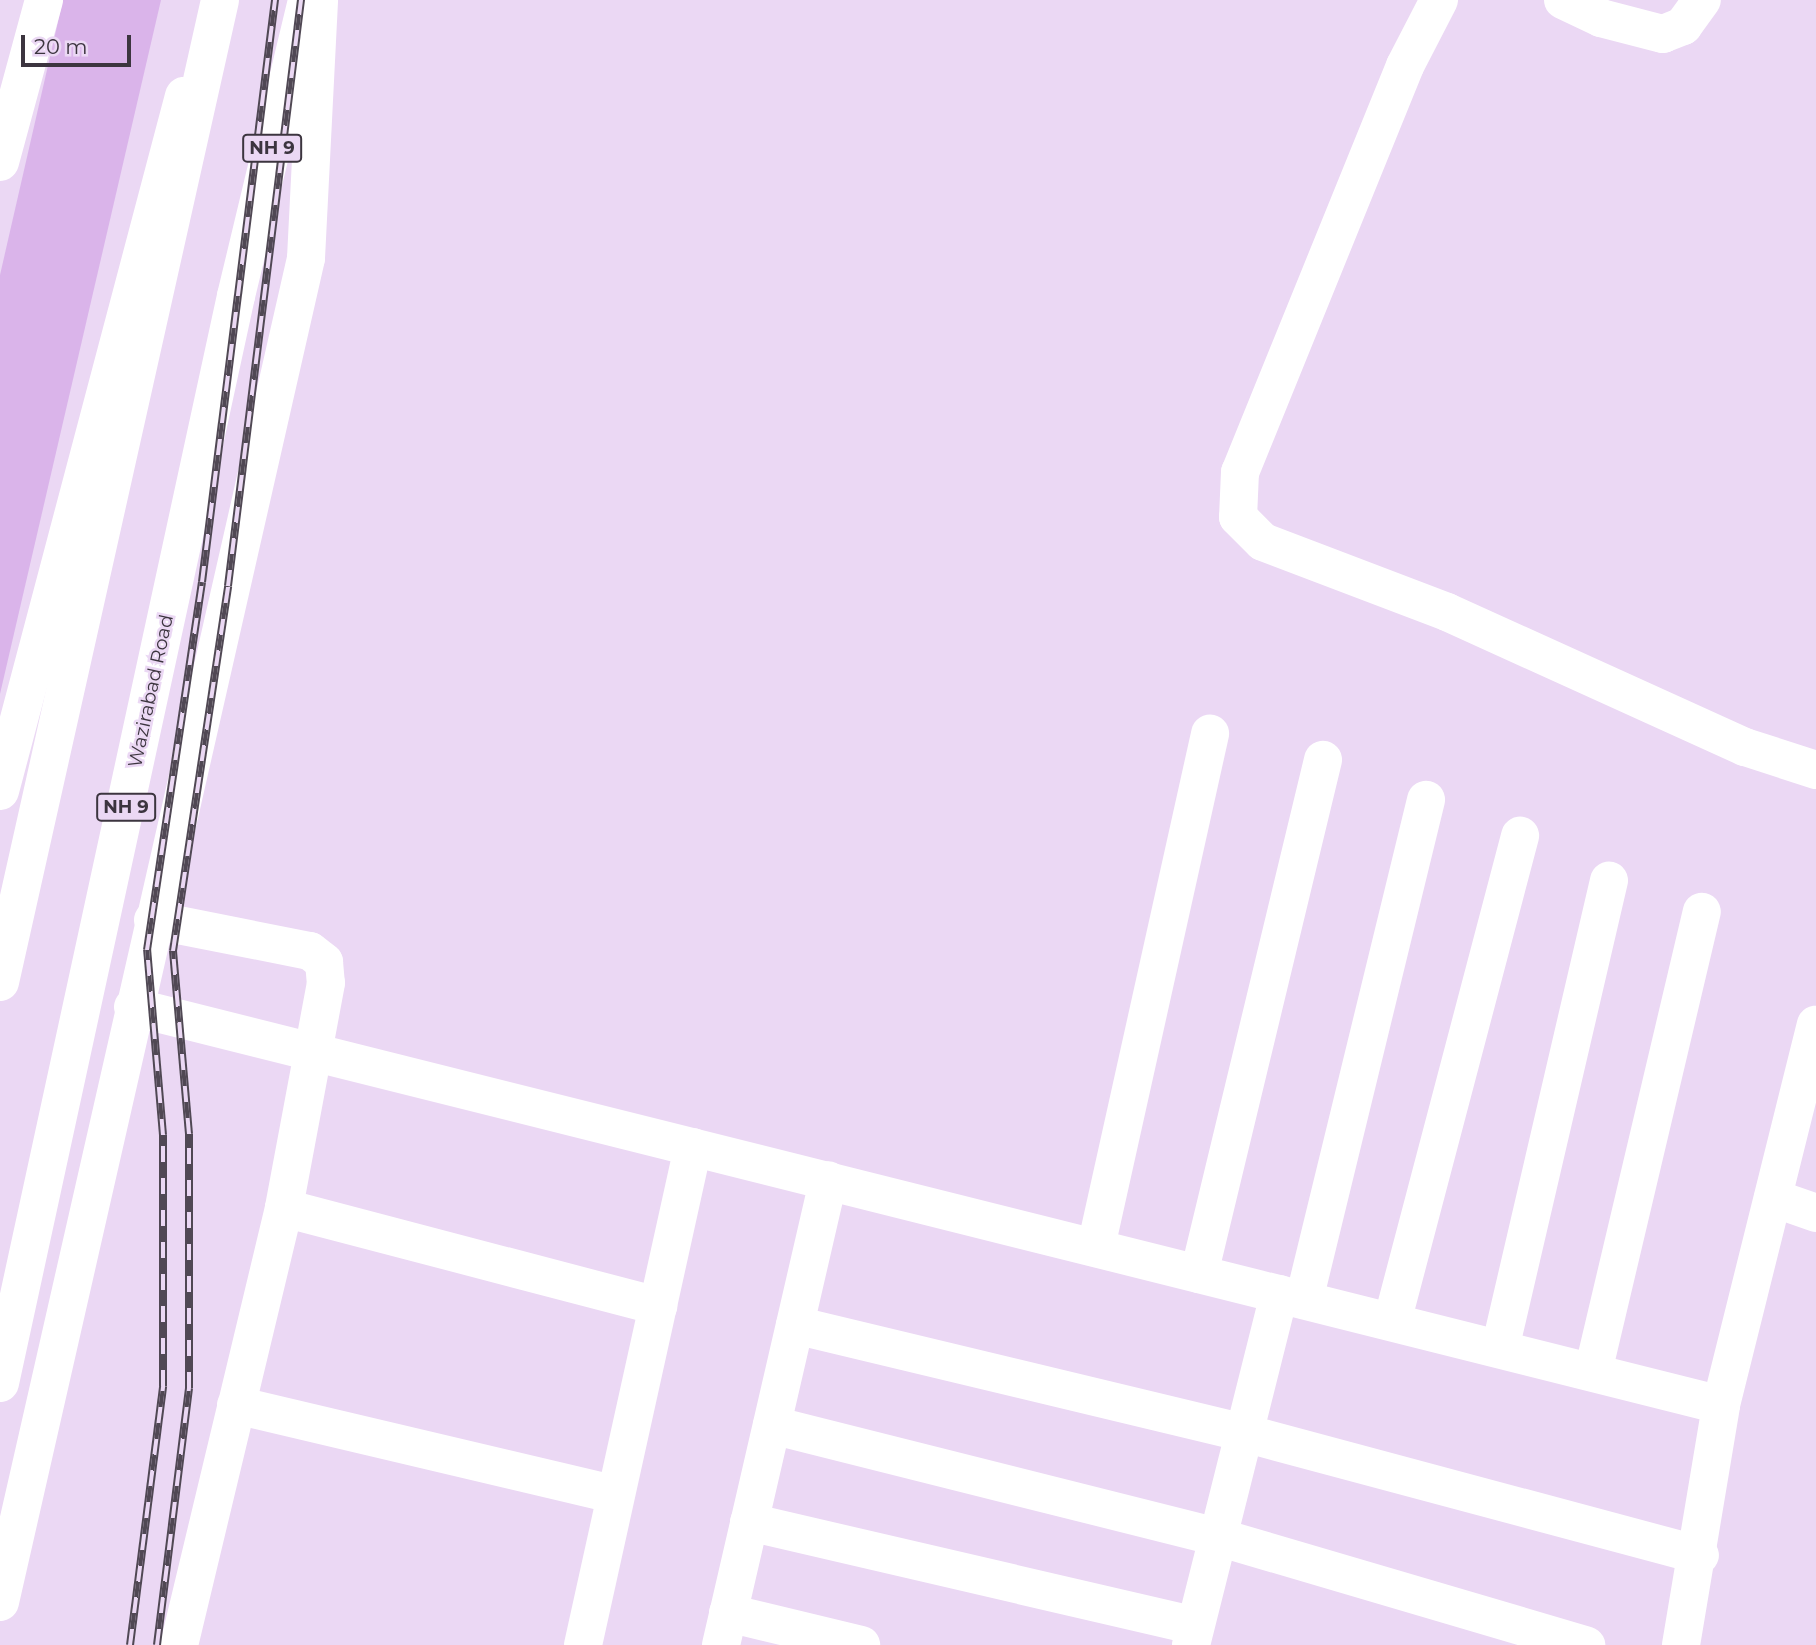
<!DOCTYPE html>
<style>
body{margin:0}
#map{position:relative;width:1816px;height:1645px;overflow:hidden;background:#ebd8f4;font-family:Montserrat,sans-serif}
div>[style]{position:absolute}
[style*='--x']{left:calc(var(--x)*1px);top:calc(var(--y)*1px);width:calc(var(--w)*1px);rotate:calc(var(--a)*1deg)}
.green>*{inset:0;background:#dab4ea}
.minor>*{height:38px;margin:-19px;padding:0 19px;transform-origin:19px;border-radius:19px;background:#fff}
.major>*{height:38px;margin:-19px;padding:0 19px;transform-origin:19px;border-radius:19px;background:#fff}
.highway>*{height:38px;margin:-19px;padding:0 19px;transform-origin:19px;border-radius:19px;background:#fff}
.rail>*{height:8px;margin-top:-4px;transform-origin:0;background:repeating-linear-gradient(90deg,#ebd8f4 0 16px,#504854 0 32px);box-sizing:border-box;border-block:2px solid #504854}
span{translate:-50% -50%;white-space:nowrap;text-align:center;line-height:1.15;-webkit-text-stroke:5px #ebd8f4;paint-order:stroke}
.shield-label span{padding:2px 5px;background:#ebd8f4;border:2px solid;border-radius:5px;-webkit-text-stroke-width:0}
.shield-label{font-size:18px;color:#3c353f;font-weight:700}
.street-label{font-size:19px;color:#3c353f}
.scale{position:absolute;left:21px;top:35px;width:110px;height:32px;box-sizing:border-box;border:4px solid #3c353f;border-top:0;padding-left:9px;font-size:21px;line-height:24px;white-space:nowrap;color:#3c353f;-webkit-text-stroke:5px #ebd8f4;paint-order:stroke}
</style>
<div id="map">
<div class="green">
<div style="clip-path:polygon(63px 0,161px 0,0 694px,0 275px)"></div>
</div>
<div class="minor">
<div style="--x:1439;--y:0;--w:74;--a:117.3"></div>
<div style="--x:1405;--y:66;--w:438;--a:112.1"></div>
<div style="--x:1240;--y:472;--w:45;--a:92.5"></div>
<div style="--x:1238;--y:517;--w:35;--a:45"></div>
<div style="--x:1263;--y:542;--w:197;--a:20.8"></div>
<div style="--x:1447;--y:612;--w:327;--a:24.4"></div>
<div style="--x:1745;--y:747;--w:75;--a:17.9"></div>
<div style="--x:1563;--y:0;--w:42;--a:25.3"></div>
<div style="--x:1601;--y:18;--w:64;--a:14.5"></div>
<div style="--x:1663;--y:34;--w:22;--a:-22"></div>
<div style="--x:1683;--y:26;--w:32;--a:-54"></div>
<div style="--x:0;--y:162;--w:168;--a:-74.8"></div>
<div style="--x:153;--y:920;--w:160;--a:11.2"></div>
<div style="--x:310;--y:951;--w:18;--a:38"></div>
<div style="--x:324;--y:962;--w:21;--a:85"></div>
<div style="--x:326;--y:983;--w:229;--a:100.6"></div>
<div style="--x:284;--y:1208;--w:449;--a:103.5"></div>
<div style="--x:133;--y:1007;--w:1637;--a:14.07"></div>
<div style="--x:1773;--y:1198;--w:46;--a:19.2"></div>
<div style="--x:284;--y:1208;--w:387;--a:14.7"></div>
<div style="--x:1096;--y:1247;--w:526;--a:-77.47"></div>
<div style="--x:1199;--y:1274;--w:529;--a:-76.44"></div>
<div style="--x:1304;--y:1300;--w:515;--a:-76.29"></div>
<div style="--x:1392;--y:1322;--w:503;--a:-75.24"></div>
<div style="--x:795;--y:1325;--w:462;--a:13.5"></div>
<div style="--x:1244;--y:1433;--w:472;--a:15"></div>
<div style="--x:1500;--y:1349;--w:481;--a:-76.9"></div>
<div style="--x:1593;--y:1372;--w:473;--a:-76.7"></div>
<div style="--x:236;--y:1405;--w:386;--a:13.3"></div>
<div style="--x:772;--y:1425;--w:460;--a:14.1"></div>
<div style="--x:1218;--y:1537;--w:384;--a:16.4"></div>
<div style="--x:749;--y:1522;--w:458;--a:13.1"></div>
<div style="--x:728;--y:1613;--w:137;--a:13.5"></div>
<div style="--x:583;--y:1645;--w:510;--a:-77.54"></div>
<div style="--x:721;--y:1645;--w:477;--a:-77"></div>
<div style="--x:1191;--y:1645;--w:362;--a:-75.9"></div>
<div style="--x:1681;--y:1645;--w:243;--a:-80.5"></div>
<div style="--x:1721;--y:1405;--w:392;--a:-76"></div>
</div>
<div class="major">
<div style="--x:0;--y:791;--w:719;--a:-75.17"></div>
<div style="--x:0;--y:1602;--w:1378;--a:-77.17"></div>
<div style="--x:306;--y:258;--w:258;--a:-87.1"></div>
</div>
<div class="highway">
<div style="--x:0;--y:982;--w:1006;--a:-77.37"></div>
<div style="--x:0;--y:1383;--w:1112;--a:-77.75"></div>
<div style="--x:236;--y:296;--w:304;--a:-76.5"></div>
</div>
<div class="rail">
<div style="--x:130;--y:1645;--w:261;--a:-82.7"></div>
<div style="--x:163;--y:1386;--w:251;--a:-90"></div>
<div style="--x:163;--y:1135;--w:186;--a:-94.9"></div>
<div style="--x:147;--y:950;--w:372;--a:-81.5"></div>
<div style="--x:202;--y:582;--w:587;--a:-82.85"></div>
<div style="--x:157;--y:1645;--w:259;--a:-82.9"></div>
<div style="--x:189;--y:1388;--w:254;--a:-90"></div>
<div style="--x:189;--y:1134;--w:184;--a:-95"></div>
<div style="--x:173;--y:951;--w:369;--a:-81.4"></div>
<div style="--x:228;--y:586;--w:591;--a:-82.9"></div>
</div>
<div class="shield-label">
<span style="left:272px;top:148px">NH 9</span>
<span style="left:126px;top:807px">NH 9</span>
</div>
<div class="street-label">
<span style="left:151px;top:691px;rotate:-78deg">Wazirabad Road</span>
</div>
<div class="scale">20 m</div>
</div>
